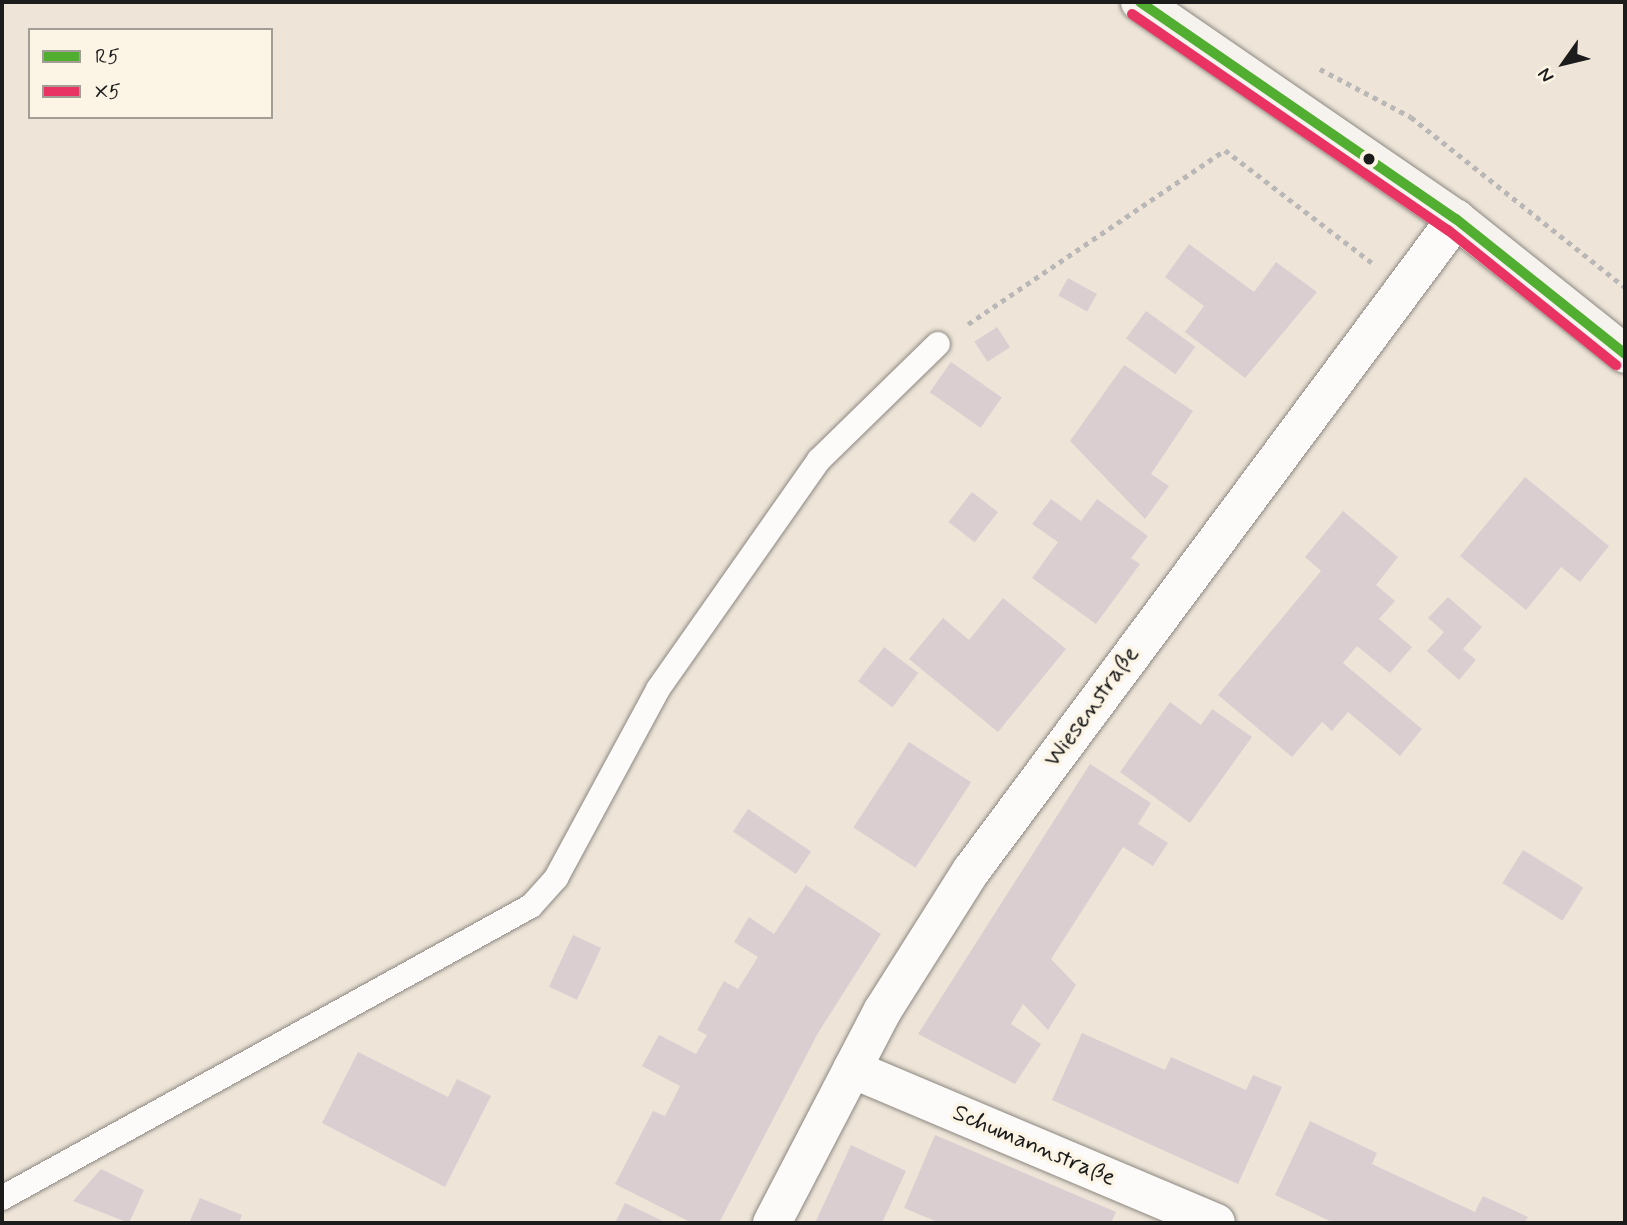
<!DOCTYPE html>
<meta charset="utf-8">
<style>
body{margin:0}
#map{position:relative;width:1627px;height:1225px;overflow:hidden;background:#eee5d8;font-family:Mynerve,sans-serif}
div>[style]{position:absolute}
[style*='--x']{left:calc(var(--x)*1px);top:calc(var(--y)*1px);width:calc(var(--w)*1px);rotate:calc(var(--a)*1deg)}
.building>*{inset:0;background:#daced1;transform-origin:0 0}
.path>*{height:4.5px;margin-top:-2.25px;transform-origin:0;background:repeating-linear-gradient(90deg,#b9b8b6 0 5px,transparent 0 10px)}
.roads{filter:drop-shadow(0 0 2px #8c8781) drop-shadow(0 0 2px #8c8781)}
.lane>*{height:24px;margin:-12px;padding:0 12px;transform-origin:12px;border-radius:12px;background:#fcfbf9}
.street>*{height:38px;margin:-19px;padding:0 19px;transform-origin:19px;border-radius:19px;background:#fcfbf9}
.secondary>*{height:38px;margin:-19px;padding:0 19px;transform-origin:19px;border-radius:19px;background:#f6f3ee}
.bus-1>*{height:10px;margin:-5px;padding:0 5px;transform-origin:5px;border-radius:5px;background:#51ae31}
.bus-2>*{height:10px;margin:-5px;padding:0 5px;transform-origin:5px;border-radius:5px;background:#e83363}
.dots>*{width:19px;height:19px;translate:-50% -50%;box-sizing:border-box;border:4px solid #fcf5e5;border-radius:50%}
span{translate:-50% -50%;white-space:nowrap;text-align:center;line-height:1.15;-webkit-text-stroke:7px #fcf5e5;paint-order:stroke}
.street-label{font-size:24px;color:#1c1c1c}
.frame{position:absolute;inset:0;border:4px solid #1c1c1c;pointer-events:none}
.legend{position:absolute;left:28px;top:28px;width:245px;height:91px;box-sizing:border-box;background:#fcf5e5;border:2px solid #a29e95;margin:0;padding:9px 12px;list-style:none;font-size:21px;color:#1c1c1c}
.legend li{display:flex;align-items:center;gap:14px;height:35px}
.legend b{width:35px;border:2px solid #a29e95}
.north{position:absolute;left:1529px;top:28px;width:70px;height:70px;-webkit-text-stroke:5px #fcf5e5;paint-order:stroke;rotate:236deg;font-size:19px;font-weight:700;line-height:28px;text-align:center;color:#1c1c1c}
.north::after{content:'';display:block;margin:auto;width:24px;height:32px;background:#1c1c1c;clip-path:polygon(50% 0,100% 100%,50% 72%,0 100%)}
</style>
<div id="map">
<div class="building">
<div style="clip-path:polygon(1189px 244px,1254px 292px,1276px 262px,1317px 292px,1245px 378px,1185px 332px,1204px 306px,1165px 277px)"></div>
<div style="left:1068px;top:278px;width:33px;height:20px;rotate:29deg"></div>
<div style="left:1146px;top:311px;width:61px;height:34px;rotate:36deg"></div>
<div style="left:997px;top:327px;width:24px;height:27px;rotate:57deg"></div>
<div style="left:951px;top:362px;width:62px;height:37px;rotate:35deg"></div>
<div style="clip-path:polygon(1124px 365px,1193px 411px,1151px 474px,1169px 486px,1145px 519px,1070px 441px)"></div>
<div style="clip-path:polygon(1525px 477px,1609px 546px,1580px 582px,1561px 567px,1526px 610px,1460px 556px)"></div>
<div style="left:972px;top:492px;width:33px;height:38px;rotate:38deg"></div>
<div style="clip-path:polygon(1051px 499px,1081px 521px,1097px 499px,1148px 536px,1131px 558px,1140px 564px,1096px 624px,1032px 578px,1058px 542px,1032px 524px)"></div>
<div style="clip-path:polygon(1343px 511px,1398px 557px,1376px 585px,1395px 601px,1379px 619px,1412px 647px,1390px 673px,1357px 646px,1343px 663px,1422px 729px,1400px 756px,1348px 712px,1332px 731px,1322px 722px,1292px 757px,1218px 695px,1321px 571px,1305px 557px)"></div>
<div style="clip-path:polygon(1448px 597px,1482px 627px,1463px 649px,1476px 660px,1459px 680px,1427px 651px,1444px 632px,1428px 618px)"></div>
<div style="clip-path:polygon(1003px 598px,1066px 649px,998px 732px,909px 659px,943px 618px,969px 640px)"></div>
<div style="left:884px;top:647px;width:43px;height:43px;rotate:37deg"></div>
<div style="clip-path:polygon(1170px 702px,1201px 725px,1212px 709px,1252px 737px,1190px 823px,1120px 772px)"></div>
<div style="left:909px;top:742px;width:74px;height:102px;rotate:33deg"></div>
<div style="clip-path:polygon(1090px 764px,1151px 803px,1138px 824px,1168px 843px,1153px 866px,1123px 847px,1051px 959px,1076px 985px,1048px 1030px,1023px 1004px,1011px 1024px,1041px 1044px,1015px 1084px,918px 1034px)"></div>
<div style="left:748px;top:809px;width:76px;height:27px;rotate:34deg"></div>
<div style="left:1523px;top:850px;width:71px;height:39px;rotate:32deg"></div>
<div style="clip-path:polygon(806px 885px,881px 934px,818px 1033px,719px 1223px,692px 1223px,615px 1184px,653px 1111px,665px 1116px,680px 1086px,642px 1066px,659px 1035px,696px 1054px,707px 1035px,697px 1030px,724px 981px,738px 989px,758px 957px,734px 942px,749px 917px,774px 934px)"></div>
<div style="left:573px;top:935px;width:31px;height:57px;rotate:25deg"></div>
<div style="clip-path:polygon(1082px 1033px,1165px 1070px,1171px 1057px,1246px 1090px,1253px 1075px,1282px 1087px,1238px 1184px,1052px 1100px)"></div>
<div style="clip-path:polygon(358px 1052px,448px 1097px,457px 1079px,491px 1096px,445px 1187px,322px 1123px)"></div>
<div style="clip-path:polygon(1310px 1121px,1377px 1153px,1372px 1164px,1475px 1212px,1483px 1196px,1528px 1217px,1524px 1223px,1334px 1223px,1275px 1195px)"></div>
<div style="clip-path:polygon(935px 1135px,1116px 1212px,1111px 1223px,940px 1223px,904px 1208px)"></div>
<div style="clip-path:polygon(851px 1145px,906px 1171px,882px 1223px,815px 1223px)"></div>
<div style="clip-path:polygon(101px 1169px,144px 1190px,129px 1223px,73px 1201px)"></div>
<div style="clip-path:polygon(200px 1198px,242px 1215px,239px 1223px,189px 1223px)"></div>
<div style="clip-path:polygon(625px 1203px,667px 1223px,615px 1223px)"></div>
</div>
<div class="path">
<div style="--x:1320;--y:69;--w:103;--a:27.8"></div>
<div style="--x:1411;--y:117;--w:273;--a:38.5"></div>
<div style="--x:968;--y:324;--w:310;--a:-34.1"></div>
<div style="--x:1225;--y:150;--w:185;--a:37.5"></div>
</div>
<div class="roads">
<div class="lane">
<div style="--x:2;--y:1198;--w:604;--a:-28.9"></div>
<div style="--x:531;--y:906;--w:38;--a:-48"></div>
<div style="--x:556;--y:878;--w:215;--a:-61.6"></div>
<div style="--x:658;--y:689;--w:280;--a:-54.9"></div>
<div style="--x:819;--y:460;--w:166;--a:-44.3"></div>
</div>
<div class="street">
<div style="--x:852;--y:1069;--w:395;--a:22.9"></div>
<div style="--x:772;--y:1223;--w:240;--a:-62.5"></div>
<div style="--x:883;--y:1010;--w:165;--a:-57.7"></div>
<div style="--x:971;--y:871;--w:813;--a:-53.36"></div>
</div>
<div class="secondary">
<div style="--x:1140;--y:2;--w:383;--a:34.5"></div>
<div style="--x:1456;--y:219;--w:216;--a:38.6"></div>
</div>
</div>
<div class="bus-1">
<div style="--x:1140;--y:2;--w:383;--a:34.5"></div>
<div style="--x:1456;--y:219;--w:216;--a:38.6"></div>
</div>
<div class="bus-2">
<div style="--x:1132;--y:14;--w:383;--a:34.4"></div>
<div style="--x:1448;--y:230;--w:216;--a:38.8"></div>
</div>
<div class="dots">
<div style="left:1369px;top:159px;background:#1c1c1c"></div>
</div>
<div class="street-label">
<span style="left:1092px;top:707px;rotate:-54deg">Wiesenstraße</span>
<span style="left:1034px;top:1146px;rotate:23deg">Schumannstraße</span>
</div>
<div class="frame"></div>
<ul class="legend">
<li><b style="height:9px;background:#51ae31"></b>R5</li>
<li><b style="height:9px;background:#e83363"></b>X5</li>
</ul>
<div class="north">N</div>
</div>
